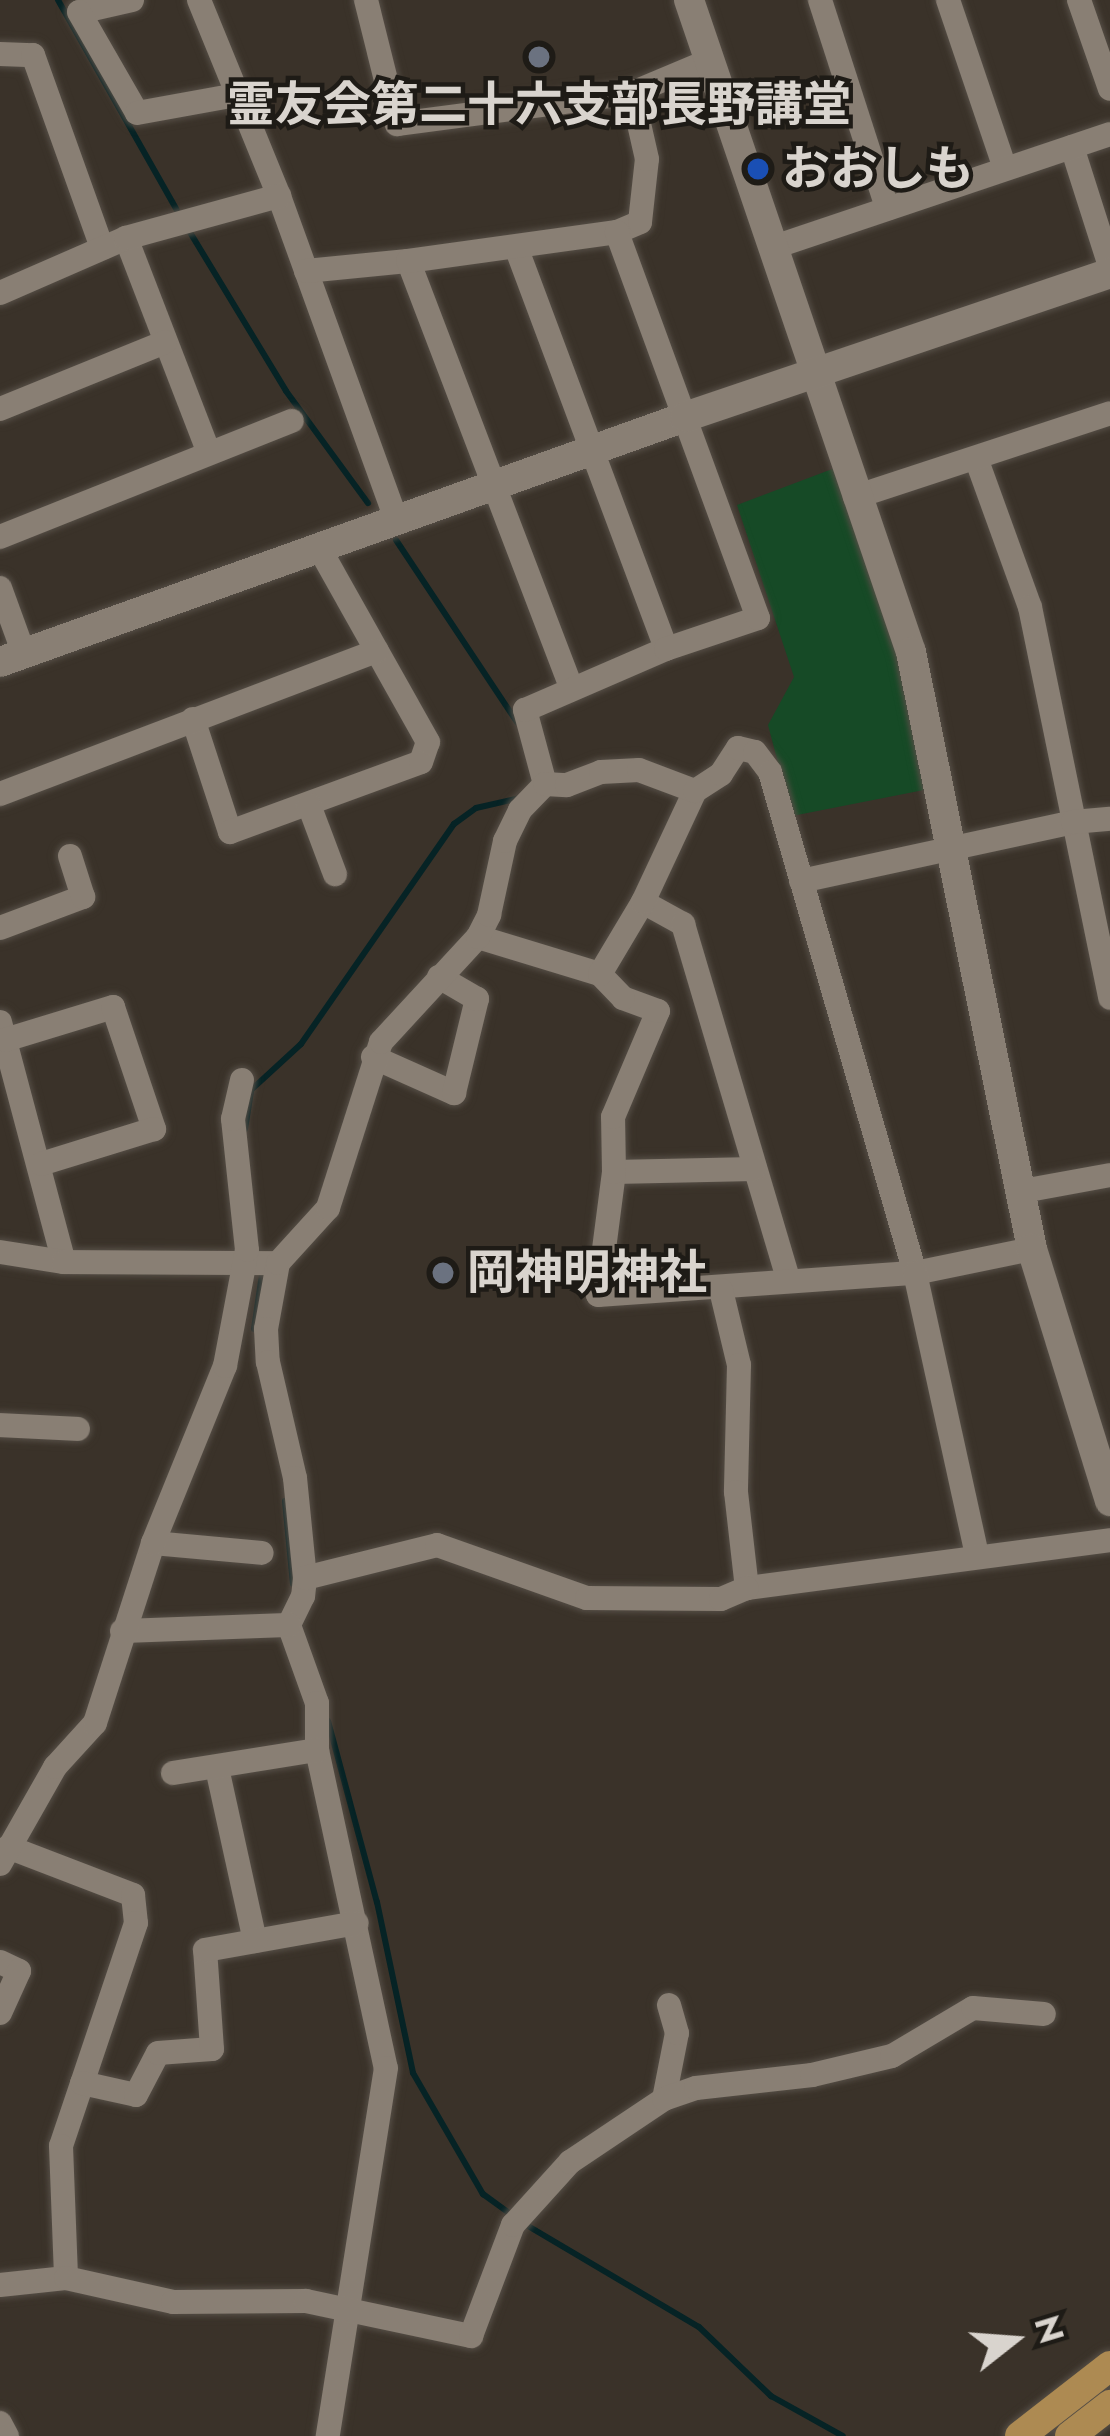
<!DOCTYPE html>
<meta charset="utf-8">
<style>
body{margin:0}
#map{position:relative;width:1110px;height:2436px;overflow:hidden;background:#3a3229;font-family:Jost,"Noto Sans JP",sans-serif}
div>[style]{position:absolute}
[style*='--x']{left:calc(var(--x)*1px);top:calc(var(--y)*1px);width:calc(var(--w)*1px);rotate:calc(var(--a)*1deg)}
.green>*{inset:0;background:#164a26}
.stream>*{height:6px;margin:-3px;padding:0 3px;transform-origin:3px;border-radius:3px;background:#062325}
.roads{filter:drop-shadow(0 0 3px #554e46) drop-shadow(0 0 3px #554e46)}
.street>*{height:24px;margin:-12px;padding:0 12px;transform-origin:12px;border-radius:12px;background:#897f74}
.secondary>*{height:30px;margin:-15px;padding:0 15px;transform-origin:15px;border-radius:15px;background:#897f74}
.primary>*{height:30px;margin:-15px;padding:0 15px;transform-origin:15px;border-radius:15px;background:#ad8a52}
.dots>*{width:33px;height:33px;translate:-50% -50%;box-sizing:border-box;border:6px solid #1e1b16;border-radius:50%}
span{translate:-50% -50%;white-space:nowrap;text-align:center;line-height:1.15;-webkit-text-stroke:9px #1e1b16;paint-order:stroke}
.poi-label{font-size:48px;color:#d9d4ce;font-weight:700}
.left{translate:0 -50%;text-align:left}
.north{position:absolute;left:954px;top:2280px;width:120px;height:120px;-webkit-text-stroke:9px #1e1b16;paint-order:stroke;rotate:73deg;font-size:33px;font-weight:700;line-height:48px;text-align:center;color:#d9d4ce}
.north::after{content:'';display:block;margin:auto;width:42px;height:54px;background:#d9d4ce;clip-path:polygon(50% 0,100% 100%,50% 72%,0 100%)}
</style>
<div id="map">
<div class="green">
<div style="clip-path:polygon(835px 468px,907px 670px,929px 789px,792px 816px,768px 725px,794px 677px,737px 505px)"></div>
</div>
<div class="stream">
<div style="--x:58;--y:0;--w:241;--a:60.5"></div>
<div style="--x:188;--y:229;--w:189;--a:58.8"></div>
<div style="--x:286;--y:391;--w:139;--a:53.8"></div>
<div style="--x:396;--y:540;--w:219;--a:56.4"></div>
<div style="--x:245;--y:1129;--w:39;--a:-81"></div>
<div style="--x:251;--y:1090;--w:68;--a:-42.6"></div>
<div style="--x:301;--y:1044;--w:268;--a:-55.2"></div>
<div style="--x:454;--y:824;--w:27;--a:-36"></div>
<div style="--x:476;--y:808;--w:45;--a:-12.8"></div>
<div style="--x:254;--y:1329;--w:56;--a:-81.7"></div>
<div style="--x:285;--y:1501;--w:83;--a:84.5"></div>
<div style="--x:328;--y:1721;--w:188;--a:74.9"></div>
<div style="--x:377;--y:1902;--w:175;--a:78.1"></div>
<div style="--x:413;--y:2073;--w:140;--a:60"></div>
<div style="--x:483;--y:2194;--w:36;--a:36"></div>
<div style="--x:523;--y:2223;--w:204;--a:30.6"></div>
<div style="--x:699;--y:2327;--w:100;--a:43.8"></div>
<div style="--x:771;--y:2396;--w:82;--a:29.1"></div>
</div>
<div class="roads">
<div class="street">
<div style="--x:132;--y:0;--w:54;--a:167.2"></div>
<div style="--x:79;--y:12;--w:116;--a:60.1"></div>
<div style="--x:137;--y:113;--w:101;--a:-10.3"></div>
<div style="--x:199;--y:0;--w:212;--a:67.8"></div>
<div style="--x:279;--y:196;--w:344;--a:70.1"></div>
<div style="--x:366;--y:0;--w:128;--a:76"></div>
<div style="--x:397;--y:124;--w:237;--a:-7.5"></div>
<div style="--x:632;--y:93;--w:82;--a:-22.8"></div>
<div style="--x:820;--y:0;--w:219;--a:72.1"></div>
<div style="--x:948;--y:0;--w:177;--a:71.3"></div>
<div style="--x:1079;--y:0;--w:94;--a:70.8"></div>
<div style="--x:0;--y:54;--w:33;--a:2"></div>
<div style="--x:33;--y:55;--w:205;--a:70.3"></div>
<div style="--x:1072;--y:147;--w:125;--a:72.3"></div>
<div style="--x:126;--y:238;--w:228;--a:68.9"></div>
<div style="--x:516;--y:247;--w:429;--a:69.5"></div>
<div style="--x:774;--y:247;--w:354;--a:-18.6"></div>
<div style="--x:306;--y:271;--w:102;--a:-5.6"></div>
<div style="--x:0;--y:293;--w:137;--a:-23.6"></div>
<div style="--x:126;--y:238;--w:159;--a:-15.4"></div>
<div style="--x:0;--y:409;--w:178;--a:-22.1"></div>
<div style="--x:976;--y:458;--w:158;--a:70.1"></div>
<div style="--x:1030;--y:607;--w:399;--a:78.4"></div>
<div style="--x:855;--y:497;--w:268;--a:-18.2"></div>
<div style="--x:0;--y:537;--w:314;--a:-21.7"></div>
<div style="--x:0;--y:588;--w:70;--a:70"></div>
<div style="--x:571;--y:687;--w:456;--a:-110.9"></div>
<div style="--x:408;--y:261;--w:211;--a:-7.9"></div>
<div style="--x:617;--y:232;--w:25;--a:-23"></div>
<div style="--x:640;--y:222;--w:63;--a:-83.7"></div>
<div style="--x:647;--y:159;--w:68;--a:-102.8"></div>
<div style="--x:193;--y:719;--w:119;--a:71.9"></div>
<div style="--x:230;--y:832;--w:203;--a:-20.1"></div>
<div style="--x:421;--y:762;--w:21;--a:-71"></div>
<div style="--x:428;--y:742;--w:223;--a:-119.3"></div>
<div style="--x:545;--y:784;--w:77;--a:-105.1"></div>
<div style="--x:525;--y:710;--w:154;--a:-23.4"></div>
<div style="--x:666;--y:649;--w:97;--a:-18.6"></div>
<div style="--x:758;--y:618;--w:411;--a:-110.1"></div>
<div style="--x:0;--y:794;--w:403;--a:-20.8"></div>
<div style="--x:309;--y:805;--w:74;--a:69.4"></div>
<div style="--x:801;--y:881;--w:278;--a:-12.2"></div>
<div style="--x:1073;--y:822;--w:37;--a:-5"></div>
<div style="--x:643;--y:902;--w:46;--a:28.8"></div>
<div style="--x:683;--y:924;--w:372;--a:73.5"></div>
<div style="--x:0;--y:928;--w:89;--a:-20.5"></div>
<div style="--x:83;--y:897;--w:43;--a:-107.6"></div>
<div style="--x:478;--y:937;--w:127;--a:16.9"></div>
<div style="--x:0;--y:1022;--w:248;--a:75.1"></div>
<div style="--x:5;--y:1040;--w:113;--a:-17"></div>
<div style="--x:113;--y:1007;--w:129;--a:71.4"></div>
<div style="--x:154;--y:1129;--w:118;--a:162.8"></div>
<div style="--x:373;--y:1057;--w:89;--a:24"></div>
<div style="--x:454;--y:1093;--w:97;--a:-76.3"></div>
<div style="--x:477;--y:999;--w:44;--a:-149.9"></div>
<div style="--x:754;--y:1169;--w:140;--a:178.8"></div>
<div style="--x:614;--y:1172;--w:124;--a:97.4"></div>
<div style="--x:598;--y:1295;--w:318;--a:-4"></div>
<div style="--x:915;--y:1273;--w:119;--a:-11.6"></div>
<div style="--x:614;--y:1172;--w:55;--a:-91"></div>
<div style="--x:613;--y:1117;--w:115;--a:-67"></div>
<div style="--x:658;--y:1011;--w:37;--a:-160"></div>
<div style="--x:623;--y:998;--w:33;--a:-134"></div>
<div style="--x:600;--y:974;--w:84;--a:-59.2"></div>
<div style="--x:643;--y:902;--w:123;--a:-64.9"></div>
<div style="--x:1023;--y:1191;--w:88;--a:-10.4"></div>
<div style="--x:0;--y:1252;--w:65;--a:8.9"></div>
<div style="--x:64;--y:1262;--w:214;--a:0.3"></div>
<div style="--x:278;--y:1263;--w:67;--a:100.3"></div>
<div style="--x:266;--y:1329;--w:33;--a:87"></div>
<div style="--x:268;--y:1362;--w:119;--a:76.9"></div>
<div style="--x:295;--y:1478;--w:100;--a:84.3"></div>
<div style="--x:305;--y:1578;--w:18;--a:96"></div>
<div style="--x:303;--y:1596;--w:32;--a:116"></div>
<div style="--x:289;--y:1625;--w:83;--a:70.3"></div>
<div style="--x:317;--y:1703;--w:47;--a:90"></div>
<div style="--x:317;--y:1750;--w:325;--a:77.8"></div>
<div style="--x:386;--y:2068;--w:373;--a:99"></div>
<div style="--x:278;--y:1263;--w:74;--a:-47.7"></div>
<div style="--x:328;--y:1208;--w:174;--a:-72.3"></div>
<div style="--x:381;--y:1042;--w:143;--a:-47.3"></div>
<div style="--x:478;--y:937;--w:25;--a:-63"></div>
<div style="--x:489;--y:915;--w:76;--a:-77.8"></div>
<div style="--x:505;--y:841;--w:34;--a:-64"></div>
<div style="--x:520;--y:810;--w:36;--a:-46"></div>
<div style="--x:545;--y:784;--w:22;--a:3"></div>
<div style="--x:567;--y:785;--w:36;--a:-21"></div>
<div style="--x:601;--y:772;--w:38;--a:-3"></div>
<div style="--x:639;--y:770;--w:60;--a:20.6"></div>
<div style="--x:695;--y:791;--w:31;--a:-33"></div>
<div style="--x:721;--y:774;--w:31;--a:-57"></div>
<div style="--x:738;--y:748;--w:17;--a:13"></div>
<div style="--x:755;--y:752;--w:25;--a:53"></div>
<div style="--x:770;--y:772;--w:522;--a:73.86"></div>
<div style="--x:915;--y:1273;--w:289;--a:77.6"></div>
<div style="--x:721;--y:1290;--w:77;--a:76.5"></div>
<div style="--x:739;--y:1365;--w:127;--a:91.4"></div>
<div style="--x:736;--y:1492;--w:97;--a:83.5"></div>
<div style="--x:747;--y:1588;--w:366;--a:-7.5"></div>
<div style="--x:0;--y:1425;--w:78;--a:2.9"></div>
<div style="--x:153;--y:1543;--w:109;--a:5.2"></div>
<div style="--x:305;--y:1578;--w:136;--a:-14"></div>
<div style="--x:437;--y:1545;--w:159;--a:19.5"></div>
<div style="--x:587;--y:1598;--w:134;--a:0.4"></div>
<div style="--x:721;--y:1599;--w:28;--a:-23"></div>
<div style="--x:122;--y:1631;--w:167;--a:-2.1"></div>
<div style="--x:217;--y:1768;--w:177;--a:77.6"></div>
<div style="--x:173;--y:1773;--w:146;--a:-9.1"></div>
<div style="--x:8;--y:1847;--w:134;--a:21"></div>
<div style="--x:133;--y:1895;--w:28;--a:84"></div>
<div style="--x:136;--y:1923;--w:235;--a:108.6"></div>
<div style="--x:61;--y:2146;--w:132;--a:87.8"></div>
<div style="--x:0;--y:1864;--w:112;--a:-60.4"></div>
<div style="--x:55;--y:1767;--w:59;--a:-47.7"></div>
<div style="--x:95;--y:1723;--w:189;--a:-72.1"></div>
<div style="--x:153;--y:1543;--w:191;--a:-67.9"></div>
<div style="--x:225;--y:1366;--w:118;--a:-79.3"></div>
<div style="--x:247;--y:1250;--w:132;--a:-96.1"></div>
<div style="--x:233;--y:1119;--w:40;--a:-77"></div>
<div style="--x:0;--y:1962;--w:21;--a:25"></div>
<div style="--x:19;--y:1971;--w:46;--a:114.3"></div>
<div style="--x:82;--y:2083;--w:55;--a:12.5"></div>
<div style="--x:136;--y:2095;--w:47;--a:-62.4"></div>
<div style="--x:158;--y:2053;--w:54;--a:-4.2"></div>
<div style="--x:212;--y:2049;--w:99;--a:-94"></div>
<div style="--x:205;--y:1950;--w:154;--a:-10.1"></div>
<div style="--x:664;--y:2099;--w:67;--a:-78.9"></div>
<div style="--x:677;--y:2033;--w:29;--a:-106"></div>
<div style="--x:0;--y:2285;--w:66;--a:-6.1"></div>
<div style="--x:66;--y:2278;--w:110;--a:12.6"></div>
<div style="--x:173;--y:2302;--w:133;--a:-0.4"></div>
<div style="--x:306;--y:2301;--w:169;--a:12"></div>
<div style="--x:471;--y:2336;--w:119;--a:-69.3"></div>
<div style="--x:513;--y:2225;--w:85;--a:-47.9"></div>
<div style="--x:570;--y:2162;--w:113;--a:-33.8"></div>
<div style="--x:664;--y:2099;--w:34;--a:-19"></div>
<div style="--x:696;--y:2088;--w:117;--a:-6.4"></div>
<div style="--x:812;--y:2075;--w:82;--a:-13.4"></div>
<div style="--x:892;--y:2056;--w:94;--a:-30.7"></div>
<div style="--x:973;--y:2008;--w:71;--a:4.8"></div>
<div style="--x:0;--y:2423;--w:15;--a:62"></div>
</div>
<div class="secondary">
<div style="--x:689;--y:0;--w:689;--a:71.2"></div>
<div style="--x:911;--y:652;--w:609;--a:78.54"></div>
<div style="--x:1032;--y:1249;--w:264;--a:72.8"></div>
<div style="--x:0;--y:662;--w:727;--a:-19.68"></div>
<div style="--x:685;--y:417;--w:449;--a:-18.7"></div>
</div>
<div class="primary">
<div style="--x:1020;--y:2436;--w:114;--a:-37.9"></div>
<div style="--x:1070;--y:2436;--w:51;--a:-37.8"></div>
</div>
</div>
<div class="dots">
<div style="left:539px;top:57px;background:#6b7280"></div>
<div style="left:758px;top:169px;background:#1a4fb4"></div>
<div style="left:443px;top:1273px;background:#6b7280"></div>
</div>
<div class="poi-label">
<span style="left:539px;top:105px">霊友会第二十六支部長野講堂</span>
<span class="left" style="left:782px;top:169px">おおしも</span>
<span class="left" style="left:467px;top:1273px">岡神明神社</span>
</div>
<div class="north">N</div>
</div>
